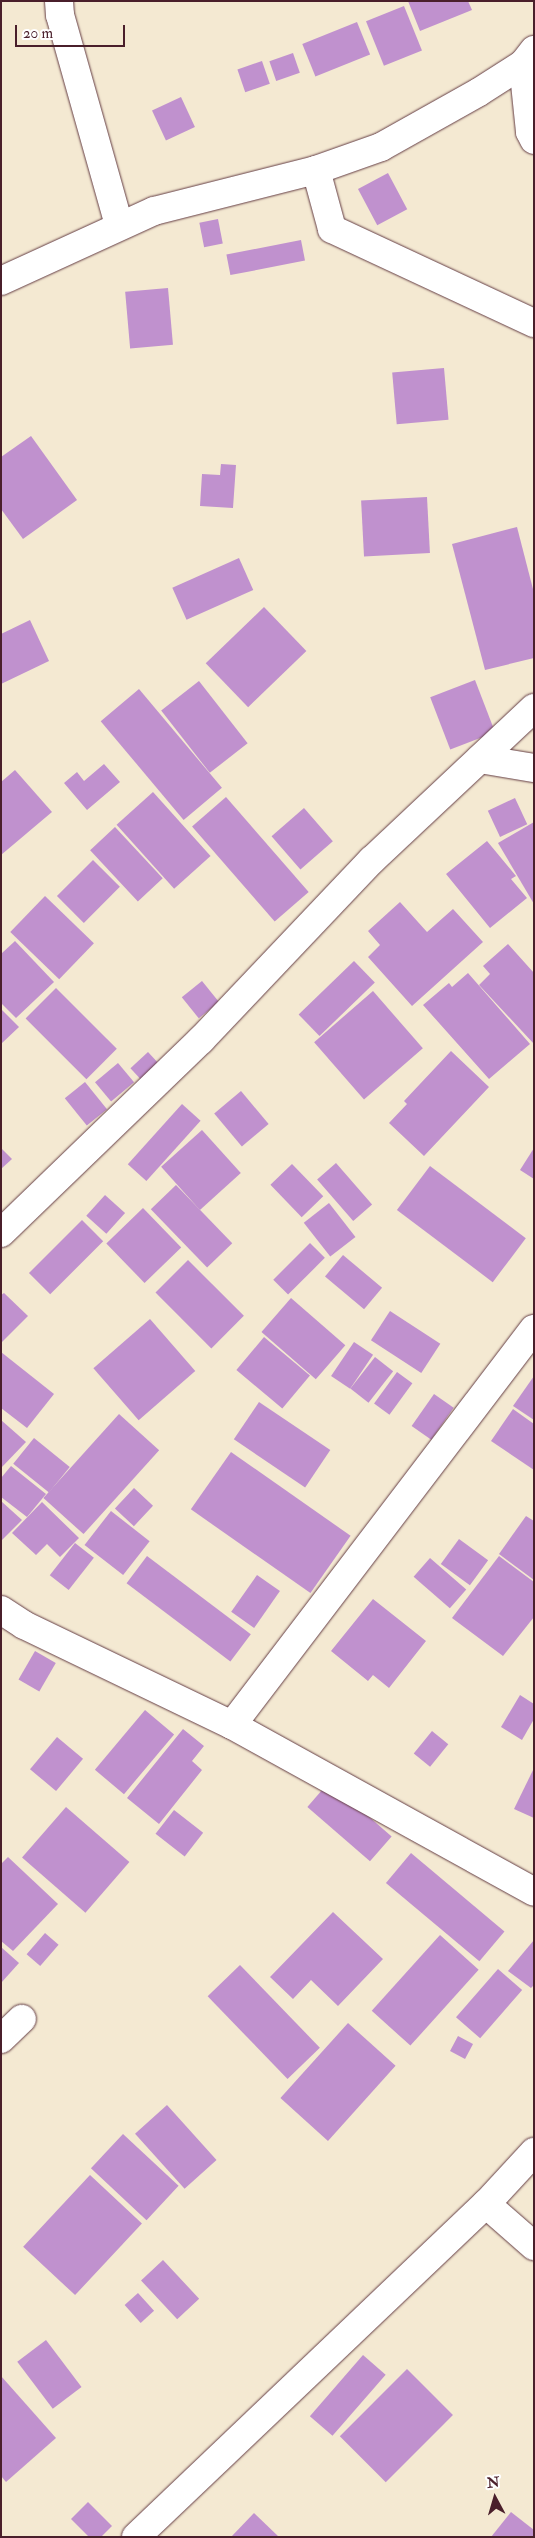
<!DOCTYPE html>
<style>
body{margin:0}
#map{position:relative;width:535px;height:2538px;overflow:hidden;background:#f4e9d2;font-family:"IM FELL Double Pica",serif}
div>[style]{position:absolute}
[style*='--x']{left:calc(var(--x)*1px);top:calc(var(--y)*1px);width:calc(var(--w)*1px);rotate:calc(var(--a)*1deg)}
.building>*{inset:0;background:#c091ce;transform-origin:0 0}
.roads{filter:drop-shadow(0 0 1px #643d44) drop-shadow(0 0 1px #643d44)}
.street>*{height:28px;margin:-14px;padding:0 14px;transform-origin:14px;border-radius:14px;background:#fff}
span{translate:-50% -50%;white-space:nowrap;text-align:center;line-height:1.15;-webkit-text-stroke:4.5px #fff;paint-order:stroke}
.frame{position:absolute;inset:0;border:2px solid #4a1f2b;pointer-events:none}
.north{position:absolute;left:470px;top:2473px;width:50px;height:50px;-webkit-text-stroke:4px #fff;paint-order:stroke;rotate:354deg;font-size:14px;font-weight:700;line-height:20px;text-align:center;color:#4a1f2b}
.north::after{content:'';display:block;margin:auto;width:18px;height:22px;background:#4a1f2b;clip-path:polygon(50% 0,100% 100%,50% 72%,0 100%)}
.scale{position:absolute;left:15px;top:25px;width:110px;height:22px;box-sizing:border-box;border:2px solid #4a1f2b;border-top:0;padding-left:6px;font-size:15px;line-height:18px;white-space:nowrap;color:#4a1f2b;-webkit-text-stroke:4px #fff;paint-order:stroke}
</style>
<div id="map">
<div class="building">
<div style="clip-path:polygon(408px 1px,468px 1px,472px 10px,420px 31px)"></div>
<div style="left:404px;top:6px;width:48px;height:41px;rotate:68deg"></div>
<div style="left:357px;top:22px;width:35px;height:59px;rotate:68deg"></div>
<div style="left:293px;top:53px;width:21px;height:25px;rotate:71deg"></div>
<div style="left:262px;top:61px;width:24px;height:26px;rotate:71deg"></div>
<div style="left:181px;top:97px;width:33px;height:32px;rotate:65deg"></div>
<div style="left:388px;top:173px;width:41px;height:34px;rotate:62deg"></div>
<div style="left:218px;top:219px;width:25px;height:19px;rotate:79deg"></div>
<div style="left:301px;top:240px;width:21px;height:76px;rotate:79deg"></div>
<div style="left:168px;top:288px;width:57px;height:43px;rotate:85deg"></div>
<div style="left:444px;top:368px;width:52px;height:52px;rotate:85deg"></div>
<div style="clip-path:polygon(31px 436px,77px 500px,23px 539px,1px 509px,1px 457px)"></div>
<div style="clip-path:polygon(221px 464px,236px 465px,233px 508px,200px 506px,202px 474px,220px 475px)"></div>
<div style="left:427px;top:497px;width:56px;height:66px;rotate:87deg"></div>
<div style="clip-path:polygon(517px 527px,534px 593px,534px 658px,485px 670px,452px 544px)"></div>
<div style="left:239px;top:558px;width:35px;height:73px;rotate:66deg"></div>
<div style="left:264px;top:607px;width:61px;height:81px;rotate:46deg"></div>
<div style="clip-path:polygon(30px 620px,49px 661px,1px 684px,1px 634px)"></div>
<div style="left:475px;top:680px;width:56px;height:48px;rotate:69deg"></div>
<div style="left:199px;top:681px;width:79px;height:48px;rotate:52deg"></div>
<div style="left:139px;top:689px;width:129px;height:50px;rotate:50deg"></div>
<div style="clip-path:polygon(104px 764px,120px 782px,87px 810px,64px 783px,77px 772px,84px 781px)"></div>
<div style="clip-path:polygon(15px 770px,52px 812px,1px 855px,1px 782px)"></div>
<div style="left:153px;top:792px;width:86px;height:49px;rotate:48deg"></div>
<div style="left:226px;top:797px;width:126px;height:45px;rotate:49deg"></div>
<div style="left:515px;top:798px;width:29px;height:30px;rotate:65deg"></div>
<div style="left:304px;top:808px;width:44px;height:43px;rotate:49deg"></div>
<div style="clip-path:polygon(534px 822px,534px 904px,498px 843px)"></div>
<div style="left:115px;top:827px;width:70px;height:34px;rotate:47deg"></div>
<div style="clip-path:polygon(487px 841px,516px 876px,511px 879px,527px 898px,490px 928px,446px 874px)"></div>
<div style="left:93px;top:860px;width:38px;height:51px;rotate:45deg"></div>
<div style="left:45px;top:896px;width:68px;height:50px;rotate:44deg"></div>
<div style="clip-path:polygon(400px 902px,427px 932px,453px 909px,483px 942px,412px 1006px,368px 957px,380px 945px,368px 931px)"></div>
<div style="clip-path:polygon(15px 941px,54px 982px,16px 1018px,1px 1003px,1px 954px)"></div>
<div style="clip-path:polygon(508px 944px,534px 973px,534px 1044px,479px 985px,490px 974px,483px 966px)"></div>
<div style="left:354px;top:961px;width:30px;height:77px;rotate:46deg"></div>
<div style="clip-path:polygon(468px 973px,530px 1044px,489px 1079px,423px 1005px,449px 983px,452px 987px)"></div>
<div style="left:202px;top:981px;width:27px;height:26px;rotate:51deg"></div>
<div style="left:56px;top:988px;width:86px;height:43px;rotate:45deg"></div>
<div style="left:373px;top:991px;width:76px;height:78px;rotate:49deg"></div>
<div style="clip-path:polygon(1px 1009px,19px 1027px,1px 1044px)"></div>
<div style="clip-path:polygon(451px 1051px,489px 1087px,424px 1156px,389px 1123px,407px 1104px,404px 1101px)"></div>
<div style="left:148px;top:1052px;width:19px;height:24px;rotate:47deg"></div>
<div style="left:118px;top:1063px;width:25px;height:30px;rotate:50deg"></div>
<div style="left:85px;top:1082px;width:35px;height:26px;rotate:51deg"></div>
<div style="left:241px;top:1091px;width:43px;height:35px;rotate:50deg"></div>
<div style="left:182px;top:1104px;width:25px;height:81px;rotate:42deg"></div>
<div style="left:202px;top:1130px;width:58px;height:55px;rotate:48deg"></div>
<div style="clip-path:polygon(1px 1148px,12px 1159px,1px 1169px)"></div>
<div style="clip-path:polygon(534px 1148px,534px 1179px,520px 1170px)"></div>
<div style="left:336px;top:1163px;width:55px;height:25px;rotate:49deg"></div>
<div style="left:292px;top:1164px;width:45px;height:30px;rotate:46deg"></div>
<div style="left:430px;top:1166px;width:120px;height:55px;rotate:37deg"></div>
<div style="left:176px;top:1185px;width:81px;height:35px;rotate:46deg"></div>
<div style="left:105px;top:1195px;width:27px;height:28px;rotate:42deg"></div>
<div style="left:329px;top:1203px;width:43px;height:32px;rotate:52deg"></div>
<div style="left:143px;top:1208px;width:55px;height:51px;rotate:46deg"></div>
<div style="left:82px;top:1220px;width:30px;height:75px;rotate:45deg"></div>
<div style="left:310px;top:1243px;width:21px;height:52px;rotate:45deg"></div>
<div style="left:343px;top:1255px;width:51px;height:28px;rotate:40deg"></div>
<div style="left:188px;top:1260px;width:79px;height:46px;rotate:45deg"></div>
<div style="clip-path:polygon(4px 1293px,28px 1316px,1px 1343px,1px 1295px)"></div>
<div style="left:291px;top:1298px;width:72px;height:45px;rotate:41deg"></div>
<div style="left:390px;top:1311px;width:60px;height:35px;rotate:33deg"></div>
<div style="left:150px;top:1319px;width:69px;height:75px;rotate:49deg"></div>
<div style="left:264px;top:1337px;width:60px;height:43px;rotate:40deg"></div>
<div style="left:354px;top:1342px;width:23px;height:41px;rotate:34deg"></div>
<div style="clip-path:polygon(1px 1352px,54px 1394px,27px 1428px,1px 1408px)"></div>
<div style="left:375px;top:1357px;width:23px;height:40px;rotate:38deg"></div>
<div style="left:397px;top:1372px;width:19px;height:39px;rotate:36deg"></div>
<div style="clip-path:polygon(534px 1376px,534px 1420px,513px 1406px)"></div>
<div style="left:434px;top:1394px;width:24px;height:39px;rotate:35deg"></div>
<div style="left:259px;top:1402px;width:86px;height:45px;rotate:34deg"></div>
<div style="clip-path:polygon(513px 1409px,534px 1424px,534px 1470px,491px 1441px)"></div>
<div style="left:119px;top:1414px;width:54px;height:113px;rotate:42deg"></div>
<div style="clip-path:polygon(1px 1420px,26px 1442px,1px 1468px)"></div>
<div style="left:34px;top:1438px;width:46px;height:33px;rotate:39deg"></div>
<div style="left:231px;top:1452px;width:146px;height:70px;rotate:35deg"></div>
<div style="clip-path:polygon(11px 1466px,46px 1494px,27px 1517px,1px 1497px,1px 1478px)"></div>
<div style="left:134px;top:1488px;width:26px;height:28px;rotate:43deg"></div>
<div style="clip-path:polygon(1px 1501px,22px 1520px,1px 1541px)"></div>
<div style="clip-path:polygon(42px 1502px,79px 1538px,60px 1557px,47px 1544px,36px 1555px,12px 1533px)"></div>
<div style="left:111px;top:1511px;width:49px;height:43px;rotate:38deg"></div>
<div style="clip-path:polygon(526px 1516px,534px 1521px,534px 1580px,499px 1554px)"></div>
<div style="left:459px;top:1539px;width:36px;height:31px;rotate:36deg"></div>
<div style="left:75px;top:1543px;width:24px;height:41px;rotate:38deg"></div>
<div style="left:147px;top:1556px;width:130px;height:34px;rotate:37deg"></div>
<div style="clip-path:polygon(499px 1556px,534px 1582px,534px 1617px,503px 1656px,452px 1618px)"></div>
<div style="left:430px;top:1558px;width:48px;height:25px;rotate:41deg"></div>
<div style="left:257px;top:1575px;width:28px;height:45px;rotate:35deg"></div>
<div style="clip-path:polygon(373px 1599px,426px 1641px,389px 1688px,373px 1675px,368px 1681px,331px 1651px)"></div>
<div style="left:35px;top:1651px;width:24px;height:33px;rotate:30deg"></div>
<div style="clip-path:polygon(520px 1695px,534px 1704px,534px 1719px,522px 1740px,501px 1727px)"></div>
<div style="left:145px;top:1710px;width:38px;height:78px;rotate:40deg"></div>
<div style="clip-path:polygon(183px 1729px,204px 1746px,192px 1761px,202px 1770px,159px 1824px,127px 1798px)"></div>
<div style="left:432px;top:1731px;width:21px;height:29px;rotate:39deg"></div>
<div style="left:57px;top:1737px;width:34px;height:42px;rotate:40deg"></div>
<div style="clip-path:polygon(534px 1768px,534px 1818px,514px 1809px)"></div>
<div style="left:329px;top:1782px;width:83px;height:33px;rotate:41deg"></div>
<div style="left:66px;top:1807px;width:84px;height:67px;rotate:41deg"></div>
<div style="left:174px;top:1810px;width:37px;height:30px;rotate:38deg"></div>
<div style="left:411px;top:1853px;width:122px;height:39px;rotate:40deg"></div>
<div style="clip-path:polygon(8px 1857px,58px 1904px,13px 1951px,1px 1941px,1px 1864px)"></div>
<div style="clip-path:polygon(333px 1912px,383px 1959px,338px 2006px,311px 1980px,293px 1999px,270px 1977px)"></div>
<div style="left:45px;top:1933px;width:18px;height:28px;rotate:41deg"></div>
<div style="left:440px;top:1935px;width:52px;height:102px;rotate:42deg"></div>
<div style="clip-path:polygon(534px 1940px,534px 1985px,531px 1988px,508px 1971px)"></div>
<div style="clip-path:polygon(1px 1947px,19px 1963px,1px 1983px)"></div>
<div style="left:240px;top:1965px;width:115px;height:45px;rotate:46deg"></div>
<div style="left:498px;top:1969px;width:32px;height:64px;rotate:41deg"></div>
<div style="left:348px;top:2023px;width:64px;height:101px;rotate:42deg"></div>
<div style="left:458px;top:2036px;width:17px;height:17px;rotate:28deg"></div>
<div style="left:167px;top:2105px;width:74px;height:43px;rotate:48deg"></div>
<div style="left:123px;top:2134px;width:76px;height:47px;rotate:43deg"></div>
<div style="left:90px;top:2175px;width:71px;height:98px;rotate:43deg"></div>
<div style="left:163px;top:2260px;width:53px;height:30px;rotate:47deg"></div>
<div style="left:138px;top:2293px;width:24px;height:18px;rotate:48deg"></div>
<div style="left:46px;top:2340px;width:59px;height:36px;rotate:53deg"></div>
<div style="left:363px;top:2355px;width:30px;height:81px;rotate:41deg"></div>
<div style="left:407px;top:2369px;width:65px;height:95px;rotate:45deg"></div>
<div style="clip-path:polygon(1px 2376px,56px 2438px,6px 2482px,1px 2476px)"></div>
<div style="clip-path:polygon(88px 2502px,112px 2526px,101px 2537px,89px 2537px,71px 2519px)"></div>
<div style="clip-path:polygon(511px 2512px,534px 2530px,534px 2537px,491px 2537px)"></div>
<div style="clip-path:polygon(254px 2513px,279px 2537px,231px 2537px)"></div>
</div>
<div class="roads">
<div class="street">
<div style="--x:59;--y:1;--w:14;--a:86"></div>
<div style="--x:60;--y:15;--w:218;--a:74.3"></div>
<div style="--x:523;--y:64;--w:68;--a:84.1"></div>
<div style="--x:530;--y:132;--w:9;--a:63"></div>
<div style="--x:316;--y:170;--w:61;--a:74.8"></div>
<div style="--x:332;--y:229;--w:223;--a:25"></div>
<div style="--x:1;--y:281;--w:168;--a:-24.6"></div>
<div style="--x:154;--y:211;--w:167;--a:-14.2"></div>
<div style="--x:316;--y:170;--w:69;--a:-19.5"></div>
<div style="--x:381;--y:147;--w:112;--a:-29.3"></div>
<div style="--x:479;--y:92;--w:52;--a:-32.5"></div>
<div style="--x:523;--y:64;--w:18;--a:-52"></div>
<div style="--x:480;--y:759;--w:55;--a:9.5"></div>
<div style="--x:1;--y:1233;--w:278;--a:-44"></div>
<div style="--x:201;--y:1040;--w:248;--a:-46.5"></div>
<div style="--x:372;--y:860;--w:222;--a:-43.2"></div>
<div style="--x:1;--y:1610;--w:27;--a:33"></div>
<div style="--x:24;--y:1625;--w:231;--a:25.7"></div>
<div style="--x:232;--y:1725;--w:345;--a:28.9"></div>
<div style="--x:232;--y:1725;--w:498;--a:-52.7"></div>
<div style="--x:1;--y:2039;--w:29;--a:-44"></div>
<div style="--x:486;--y:2204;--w:64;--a:41.2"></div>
<div style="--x:136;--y:2537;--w:483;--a:-43.6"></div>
<div style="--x:486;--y:2204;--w:71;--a:-47.3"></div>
</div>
</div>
<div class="frame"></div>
<div class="north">N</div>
<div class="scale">20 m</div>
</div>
